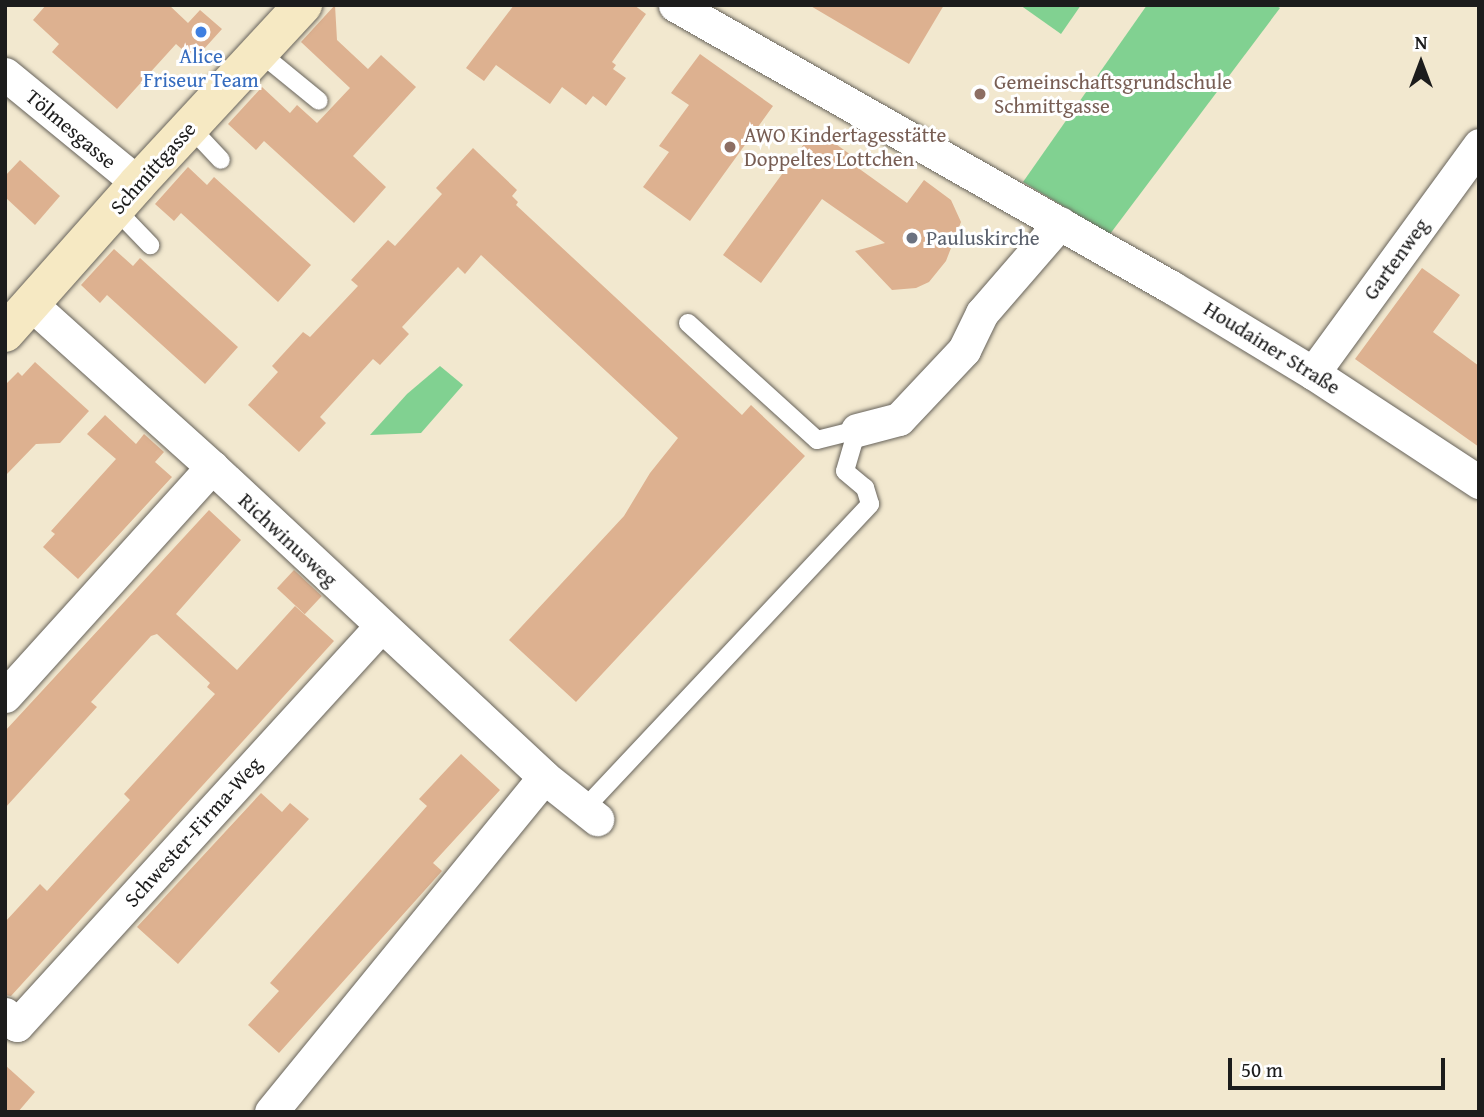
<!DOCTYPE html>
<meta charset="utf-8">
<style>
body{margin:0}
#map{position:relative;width:1484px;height:1117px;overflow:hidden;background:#f2e8cf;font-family:"Gentium Book Plus",serif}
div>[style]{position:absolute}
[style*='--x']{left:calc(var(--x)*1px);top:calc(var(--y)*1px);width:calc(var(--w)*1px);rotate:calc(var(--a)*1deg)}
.green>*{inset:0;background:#81d191}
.building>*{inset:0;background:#ddb190;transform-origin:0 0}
.roads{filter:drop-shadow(0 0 2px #67635b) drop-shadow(0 0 2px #67635b)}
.service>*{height:18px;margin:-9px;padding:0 9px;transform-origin:9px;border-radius:9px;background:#fff}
.minor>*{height:33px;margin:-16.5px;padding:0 16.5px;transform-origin:16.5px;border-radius:16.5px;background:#fff}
.secondary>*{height:38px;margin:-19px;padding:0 19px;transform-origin:19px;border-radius:19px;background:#f6e9c3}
.dots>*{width:19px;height:19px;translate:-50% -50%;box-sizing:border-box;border:4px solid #fff;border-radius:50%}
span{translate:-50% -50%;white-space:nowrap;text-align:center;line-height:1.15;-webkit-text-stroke:6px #fff;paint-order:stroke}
.shop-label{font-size:21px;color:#366cbe}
.education-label{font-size:21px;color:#785e54}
.left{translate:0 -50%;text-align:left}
.street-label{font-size:21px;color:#1c1c1c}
.worship-label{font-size:21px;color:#5b616d}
.frame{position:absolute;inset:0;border:7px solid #1c1c1c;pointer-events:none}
.north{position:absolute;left:1386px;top:28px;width:70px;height:70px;-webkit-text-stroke:5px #fff;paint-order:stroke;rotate:0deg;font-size:19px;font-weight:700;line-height:28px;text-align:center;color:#1c1c1c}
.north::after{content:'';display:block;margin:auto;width:24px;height:32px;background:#1c1c1c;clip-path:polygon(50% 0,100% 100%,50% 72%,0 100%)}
.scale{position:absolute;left:1228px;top:1058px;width:217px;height:32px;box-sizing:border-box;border:4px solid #1c1c1c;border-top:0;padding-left:9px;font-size:21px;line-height:24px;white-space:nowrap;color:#1c1c1c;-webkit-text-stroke:5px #fff;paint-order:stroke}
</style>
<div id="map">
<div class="green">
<div style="clip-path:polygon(1020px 5px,1081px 5px,1061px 34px)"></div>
<div style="clip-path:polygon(1147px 5px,1275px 5px,1280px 8px,1110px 234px,1023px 182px)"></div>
<div style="clip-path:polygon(440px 366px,463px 385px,421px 433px,370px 435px,407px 394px)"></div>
</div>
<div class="building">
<div style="clip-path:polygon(46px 5px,169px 5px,188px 23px,200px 10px,222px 29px,194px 60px,176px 44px,117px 109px,52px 52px,59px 44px,33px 20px)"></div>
<div style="clip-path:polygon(335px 5px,337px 40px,368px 69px,381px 55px,416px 87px,353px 156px,386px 187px,354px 223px,264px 141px,256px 150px,228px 124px,262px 87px,290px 113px,297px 105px,317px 123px,350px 88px,301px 42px)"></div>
<div style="clip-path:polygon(514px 5px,634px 5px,646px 14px,612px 62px,616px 65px,613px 69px,626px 78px,606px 106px,593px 96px,586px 105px,562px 87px,550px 104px,496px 65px,484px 81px,466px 68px)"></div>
<div style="clip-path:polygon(809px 5px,944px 5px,909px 64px)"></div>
<div style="clip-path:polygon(700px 54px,773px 106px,690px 221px,643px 187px,669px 152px,659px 146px,689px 105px,671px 93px)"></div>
<div style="clip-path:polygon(815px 129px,851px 155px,847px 160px,907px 203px,924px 180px,951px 200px,961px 222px,946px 261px,929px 282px,916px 288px,892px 290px,855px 251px,885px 243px,822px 199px,761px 283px,723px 255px)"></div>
<div style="clip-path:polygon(473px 148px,517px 190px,512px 196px,518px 202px,516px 205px,742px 415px,751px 405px,805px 456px,576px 702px,509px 640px,624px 516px,650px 473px,678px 438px,481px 255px,465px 274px,458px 267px,402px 327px,409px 334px,380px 365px,373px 359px,320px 417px,326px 423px,299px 452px,248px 405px,278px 372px,272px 366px,303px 332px,310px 337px,358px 286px,351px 280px,388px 240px,395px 246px,442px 194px,436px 188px)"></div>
<div style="clip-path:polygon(20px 160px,60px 196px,35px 225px,5px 197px,5px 176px)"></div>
<div style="clip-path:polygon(188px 167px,207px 185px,214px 177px,311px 265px,278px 302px,181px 213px,174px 221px,155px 204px)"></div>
<div style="clip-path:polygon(114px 249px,133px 266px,140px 258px,238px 347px,205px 384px,107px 295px,100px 303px,81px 285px)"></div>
<div style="clip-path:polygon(1422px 268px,1460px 295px,1433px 332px,1479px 366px,1479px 447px,1355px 359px)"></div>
<div style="clip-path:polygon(35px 362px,89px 411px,60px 443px,36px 444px,5px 476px,5px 385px,18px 372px,22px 376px)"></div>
<div style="clip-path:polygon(105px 415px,136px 444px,144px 434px,164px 452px,155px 462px,172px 477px,78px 579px,43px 547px,55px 534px,51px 531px,116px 459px,87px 434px)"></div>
<div style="clip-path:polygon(209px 510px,241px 540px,176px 614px,237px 670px,295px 606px,334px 641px,11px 996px,5px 995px,5px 922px,40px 884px,47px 891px,84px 850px,130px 800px,124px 794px,215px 694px,207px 687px,210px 683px,157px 634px,151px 636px,91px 702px,97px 707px,5px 808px,5px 731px)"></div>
<div style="left:294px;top:570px;width:38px;height:25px;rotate:43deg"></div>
<div style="clip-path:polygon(461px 754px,500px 790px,433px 863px,442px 871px,279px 1053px,248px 1025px,279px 991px,270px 983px,427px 806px,419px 799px)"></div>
<div style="clip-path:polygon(261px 793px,282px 812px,290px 803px,309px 819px,178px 964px,137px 927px)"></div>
<div style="clip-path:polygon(5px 1065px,35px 1092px,18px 1112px,5px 1112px)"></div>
</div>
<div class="roads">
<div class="service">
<div style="--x:259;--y:52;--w:77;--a:39.2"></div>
<div style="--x:190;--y:127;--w:45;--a:46.8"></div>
<div style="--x:126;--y:220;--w:35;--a:46"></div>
<div style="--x:688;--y:323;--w:174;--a:42.2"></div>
<div style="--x:817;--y:440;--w:41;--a:-14"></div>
<div style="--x:584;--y:809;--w:418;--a:-46.8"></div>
<div style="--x:870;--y:504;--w:17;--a:-107"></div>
<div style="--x:865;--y:488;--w:26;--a:-140"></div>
<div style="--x:845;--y:471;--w:43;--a:-73.7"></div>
</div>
<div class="minor">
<div style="--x:675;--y:5;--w:571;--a:29.62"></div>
<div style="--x:1171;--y:287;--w:166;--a:31.2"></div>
<div style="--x:1313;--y:373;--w:199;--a:33.3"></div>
<div style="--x:5;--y:74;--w:172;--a:39.3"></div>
<div style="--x:31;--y:304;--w:244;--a:42"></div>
<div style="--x:212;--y:467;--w:454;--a:43"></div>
<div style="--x:544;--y:777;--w:68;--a:38.4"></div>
<div style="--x:1313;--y:373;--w:282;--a:-53.9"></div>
<div style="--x:857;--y:430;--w:43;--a:-14.7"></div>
<div style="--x:899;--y:419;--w:95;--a:-46.7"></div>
<div style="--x:964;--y:350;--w:41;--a:-64.1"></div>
<div style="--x:982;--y:313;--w:119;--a:-49.1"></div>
<div style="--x:5;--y:696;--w:309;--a:-47.9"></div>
<div style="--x:5;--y:1014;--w:16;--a:43"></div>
<div style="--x:17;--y:1025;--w:539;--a:-47.63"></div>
<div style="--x:271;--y:1112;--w:432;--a:-50.8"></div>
</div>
<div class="secondary">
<div style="--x:5;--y:333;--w:200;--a:-48.4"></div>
<div style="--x:138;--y:183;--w:243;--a:-47.2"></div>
</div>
</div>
<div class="dots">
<div style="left:201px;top:32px;background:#3f7fe0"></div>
<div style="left:980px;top:94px;background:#8d6e63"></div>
<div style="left:730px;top:147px;background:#8d6e63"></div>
<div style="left:912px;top:238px;background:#6b7280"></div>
</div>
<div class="shop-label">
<span style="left:201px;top:68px">Alice<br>Friseur Team</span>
</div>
<div class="education-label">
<span class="left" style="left:994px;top:94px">Gemeinschaftsgrundschule<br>Schmittgasse</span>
<span class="left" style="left:744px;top:147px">AWO Kindertagesstätte<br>Doppeltes Lottchen</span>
</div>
<div class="street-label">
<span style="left:71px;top:129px;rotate:40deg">Tölmesgasse</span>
<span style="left:153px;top:168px;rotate:-48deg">Schmittgasse</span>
<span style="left:1396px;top:259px;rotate:-54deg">Gartenweg</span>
<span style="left:1272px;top:348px;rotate:32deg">Houdainer Straße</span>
<span style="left:288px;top:540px;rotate:43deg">Richwinusweg</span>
<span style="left:193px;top:832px;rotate:-48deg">Schwester-Firma-Weg</span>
</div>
<div class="worship-label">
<span class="left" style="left:926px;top:238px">Pauluskirche</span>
</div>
<div class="frame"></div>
<div class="north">N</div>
<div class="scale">50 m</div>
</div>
